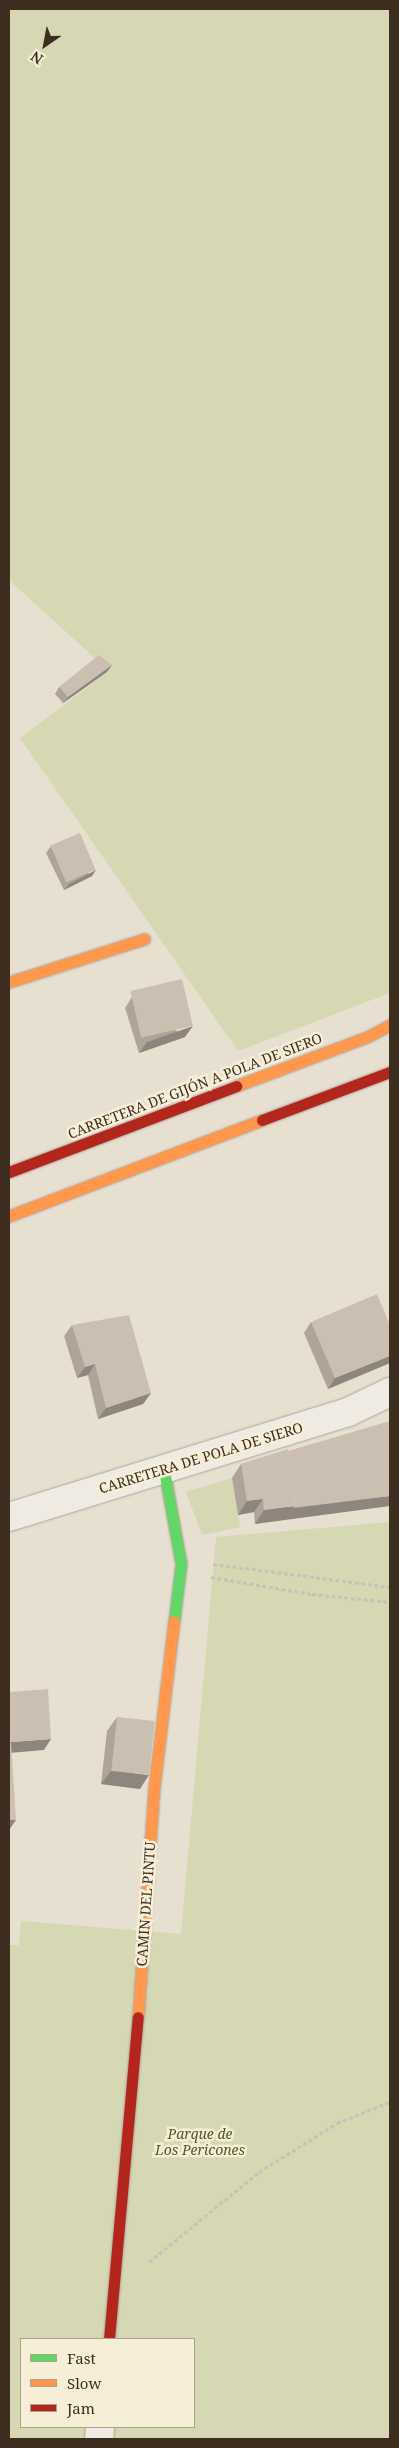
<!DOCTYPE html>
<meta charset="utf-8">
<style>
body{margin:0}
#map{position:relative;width:399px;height:2448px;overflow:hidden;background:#e7e0d1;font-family:"Noto Serif",serif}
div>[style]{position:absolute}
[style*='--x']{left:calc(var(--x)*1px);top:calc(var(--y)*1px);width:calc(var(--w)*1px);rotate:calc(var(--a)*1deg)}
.green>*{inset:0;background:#d6d7b3}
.path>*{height:3px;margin-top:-1.5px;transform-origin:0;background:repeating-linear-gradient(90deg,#c8c2b9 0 4px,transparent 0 6.5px)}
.roads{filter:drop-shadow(0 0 1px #ada599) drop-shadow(0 0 1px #ada599)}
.street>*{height:28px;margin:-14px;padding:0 14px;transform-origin:14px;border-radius:14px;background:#efebe3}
.fast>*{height:11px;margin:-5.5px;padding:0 5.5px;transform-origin:5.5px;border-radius:5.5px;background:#63d668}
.slow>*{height:11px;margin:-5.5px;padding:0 5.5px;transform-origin:5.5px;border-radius:5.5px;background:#ff974d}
.jam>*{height:11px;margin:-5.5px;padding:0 5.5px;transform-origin:5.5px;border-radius:5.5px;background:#b3261e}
.wall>*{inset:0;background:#afa499}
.shaded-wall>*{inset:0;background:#8e867d}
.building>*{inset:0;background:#cbbfb2;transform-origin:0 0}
span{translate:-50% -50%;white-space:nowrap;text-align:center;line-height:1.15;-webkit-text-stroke:5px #f7eed8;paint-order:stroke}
.street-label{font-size:14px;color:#3d2e20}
.park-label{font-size:14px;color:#4d5a26;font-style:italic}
.frame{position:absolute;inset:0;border:10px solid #3d2e20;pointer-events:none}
.legend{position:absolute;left:20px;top:2338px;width:175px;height:90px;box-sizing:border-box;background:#f7eed8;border:1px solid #ada18e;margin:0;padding:6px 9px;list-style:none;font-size:15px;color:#3d2e20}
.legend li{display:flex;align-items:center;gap:10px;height:25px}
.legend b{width:25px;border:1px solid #ada18e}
.north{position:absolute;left:20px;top:20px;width:50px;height:50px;-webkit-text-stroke:4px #f7eed8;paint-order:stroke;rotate:213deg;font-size:14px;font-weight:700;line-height:20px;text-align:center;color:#3d2e20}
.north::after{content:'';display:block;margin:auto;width:18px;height:22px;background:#3d2e20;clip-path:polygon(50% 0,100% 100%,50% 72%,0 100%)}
</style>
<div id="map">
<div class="green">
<div style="clip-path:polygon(9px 9px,390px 9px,390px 993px,238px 1051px,20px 738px,109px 671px,9px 580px)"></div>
<div style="clip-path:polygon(232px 1478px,240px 1527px,202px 1535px,186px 1492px)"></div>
<div style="clip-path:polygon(evenodd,390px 1522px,390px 2439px,9px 2439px,9px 1945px,19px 1945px,21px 1921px,181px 1934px,216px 1537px,390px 1522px,21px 2339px,194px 2339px,194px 2427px,21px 2427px,21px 2339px)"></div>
</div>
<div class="path">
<div style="--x:213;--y:1564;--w:178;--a:7.4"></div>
<div style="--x:211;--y:1577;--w:102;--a:9.6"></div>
<div style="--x:312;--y:1594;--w:78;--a:5.9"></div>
<div style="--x:149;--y:2262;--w:142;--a:-39.3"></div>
<div style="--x:259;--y:2172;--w:92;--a:-32.1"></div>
<div style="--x:337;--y:2123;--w:57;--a:-21.6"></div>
</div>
<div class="roads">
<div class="street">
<div style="--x:9;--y:1517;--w:355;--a:-17.2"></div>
<div style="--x:348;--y:1412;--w:47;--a:-25.5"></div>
<div style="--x:99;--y:2439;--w:12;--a:-85"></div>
</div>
<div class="fast">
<div style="--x:164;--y:1470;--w:96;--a:79.7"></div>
<div style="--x:181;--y:1564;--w:57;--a:97"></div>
</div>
<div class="slow">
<div style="--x:9;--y:982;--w:142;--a:-17.7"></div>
<div style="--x:236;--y:1086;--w:140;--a:-20.5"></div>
<div style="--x:367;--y:1037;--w:26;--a:-28"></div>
<div style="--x:9;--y:1216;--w:271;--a:-20.8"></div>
<div style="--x:138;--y:2017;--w:230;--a:-86"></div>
<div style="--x:154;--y:1788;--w:168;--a:-83.2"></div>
</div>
<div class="jam">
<div style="--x:262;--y:1120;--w:137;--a:-20.6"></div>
<div style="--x:9;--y:1172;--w:243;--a:-20.7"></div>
<div style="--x:109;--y:2339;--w:323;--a:-84.9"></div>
</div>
</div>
<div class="wall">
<div style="clip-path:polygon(112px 665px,107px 672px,63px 703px,55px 694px,59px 687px)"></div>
<div style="clip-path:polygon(51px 846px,92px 876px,64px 890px,46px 853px)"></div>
<div style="clip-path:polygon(132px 997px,185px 1037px,139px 1053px,125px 1008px)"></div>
<div style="clip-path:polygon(311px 1322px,390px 1325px,390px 1363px,328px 1389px,304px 1333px)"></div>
<div style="clip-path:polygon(72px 1325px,151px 1393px,143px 1404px,98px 1419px,88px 1375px,77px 1378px,64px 1336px)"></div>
<div style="clip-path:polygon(288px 1451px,285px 1519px,255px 1524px,254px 1512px,238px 1515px,232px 1478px,241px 1464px)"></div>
<div style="clip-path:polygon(117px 1717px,140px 1789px,101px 1784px,107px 1731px)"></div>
</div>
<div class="shaded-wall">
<div style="clip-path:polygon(112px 665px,107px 672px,63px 703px,68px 697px)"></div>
<div style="clip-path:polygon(96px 870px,92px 876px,64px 890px,69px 884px)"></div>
<div style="clip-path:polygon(193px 1026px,185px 1037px,139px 1053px,147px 1042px)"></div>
<div style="clip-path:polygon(390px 1356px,390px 1363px,328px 1389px,335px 1378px)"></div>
<div style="clip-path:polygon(95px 1364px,88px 1375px,77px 1378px,85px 1367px)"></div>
<div style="clip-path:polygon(151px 1393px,143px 1404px,98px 1419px,106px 1408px)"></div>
<div style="clip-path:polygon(390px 1496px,390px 1506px,255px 1524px,264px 1510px,295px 1506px)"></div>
<div style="clip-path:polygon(263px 1499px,254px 1512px,238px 1515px,247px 1501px)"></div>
<div style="clip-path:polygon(51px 1739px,44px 1750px,9px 1753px,11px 1742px)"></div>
<div style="clip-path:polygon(111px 1771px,149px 1775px,140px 1789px,101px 1784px)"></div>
<div style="clip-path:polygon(9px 1820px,16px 1820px,9px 1830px)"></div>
</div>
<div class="building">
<div style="clip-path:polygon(99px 655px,112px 665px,68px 697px,59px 687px)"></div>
<div style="left:80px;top:833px;width:40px;height:32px;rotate:67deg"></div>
<div style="left:182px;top:979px;width:48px;height:53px;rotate:77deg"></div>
<div style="clip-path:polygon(377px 1294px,390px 1325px,390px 1356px,335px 1378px,311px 1322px)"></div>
<div style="clip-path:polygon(129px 1315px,151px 1393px,106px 1408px,95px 1364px,85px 1367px,72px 1325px)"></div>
<div style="clip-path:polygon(390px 1421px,390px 1496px,293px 1508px,295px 1506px,288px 1451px)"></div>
<div style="clip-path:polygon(288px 1449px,295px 1506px,264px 1510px,263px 1499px,247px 1501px,241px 1464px)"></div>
<div style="clip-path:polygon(48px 1689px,51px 1739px,11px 1742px,16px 1820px,9px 1820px,9px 1692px)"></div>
<div style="left:117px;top:1717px;width:38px;height:54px;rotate:6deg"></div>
</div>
<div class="street-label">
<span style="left:195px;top:1086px;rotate:-21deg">CARRETERA DE GIJÓN A POLA DE SIERO</span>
<span style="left:201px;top:1458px;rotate:-17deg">CARRETERA DE POLA DE SIERO</span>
<span style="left:146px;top:1904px;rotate:-86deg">CAMIN DEL PINTU</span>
</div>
<div class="park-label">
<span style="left:200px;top:2142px">Parque de<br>Los Pericones</span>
</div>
<div class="frame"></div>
<ul class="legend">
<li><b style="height:6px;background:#63d668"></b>Fast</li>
<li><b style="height:6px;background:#ff974d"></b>Slow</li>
<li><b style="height:6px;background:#b3261e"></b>Jam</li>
</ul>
<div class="north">N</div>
</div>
